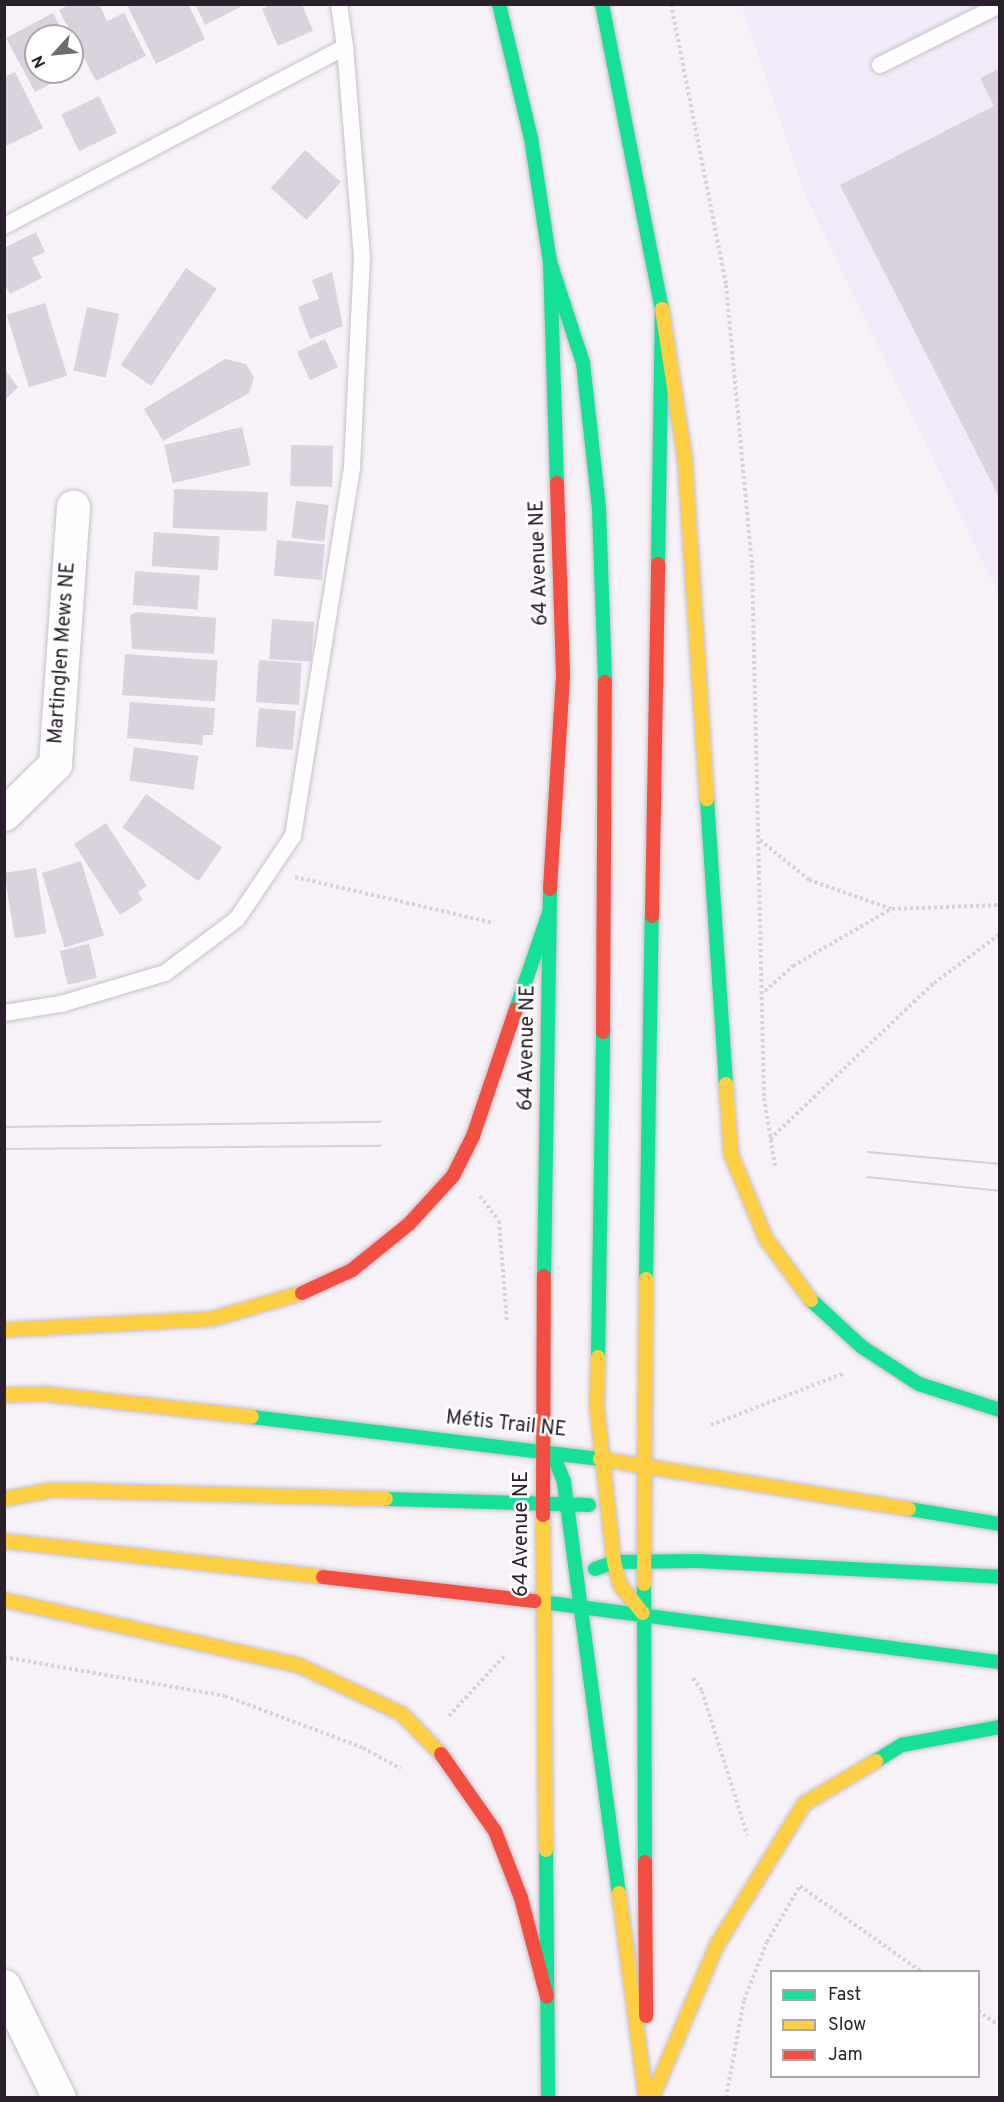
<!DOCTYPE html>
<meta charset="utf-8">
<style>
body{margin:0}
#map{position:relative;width:1004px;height:2102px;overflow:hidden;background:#f7f2f8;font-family:Overpass,sans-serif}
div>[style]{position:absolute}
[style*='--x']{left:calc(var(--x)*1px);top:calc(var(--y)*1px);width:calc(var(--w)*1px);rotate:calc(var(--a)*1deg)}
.commercial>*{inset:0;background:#f2eaf9}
.building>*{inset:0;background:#dad2dc;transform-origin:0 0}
.path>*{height:4px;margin-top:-2px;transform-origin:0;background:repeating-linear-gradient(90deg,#d4d3d5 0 3px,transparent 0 6px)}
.roads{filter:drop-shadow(0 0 2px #c6bfc8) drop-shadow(0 0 2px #c6bfc8)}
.lane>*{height:16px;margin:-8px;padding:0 8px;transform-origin:8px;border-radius:8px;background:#fefdfe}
.street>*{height:33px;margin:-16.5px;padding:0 16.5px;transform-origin:16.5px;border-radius:16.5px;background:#fefdfe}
.fast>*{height:14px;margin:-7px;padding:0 7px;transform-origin:7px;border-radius:7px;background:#16e098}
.slow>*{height:14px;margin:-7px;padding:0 7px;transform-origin:7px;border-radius:7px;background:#ffcf43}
.jam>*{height:14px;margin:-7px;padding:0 7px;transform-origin:7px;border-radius:7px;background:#f24e42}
.tram>*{height:1.5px;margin:-0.75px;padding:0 0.75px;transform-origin:0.75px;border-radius:0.75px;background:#d2d0d2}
span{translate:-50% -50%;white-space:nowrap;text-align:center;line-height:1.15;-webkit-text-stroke:5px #fff;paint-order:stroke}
.street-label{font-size:20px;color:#29202b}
.frame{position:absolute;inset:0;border:6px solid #29202b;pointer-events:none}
.legend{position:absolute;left:770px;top:1970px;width:210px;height:108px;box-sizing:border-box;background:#fff;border:2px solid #a9a6aa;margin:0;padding:8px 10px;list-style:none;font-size:18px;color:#29202b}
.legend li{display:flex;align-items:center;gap:12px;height:30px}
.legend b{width:30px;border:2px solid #a9a6aa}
.north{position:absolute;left:24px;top:24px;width:60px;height:60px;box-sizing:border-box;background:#fff;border:2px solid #a9a6aa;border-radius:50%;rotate:243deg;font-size:16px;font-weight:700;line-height:24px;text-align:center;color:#29202b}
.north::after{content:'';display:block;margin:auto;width:21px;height:27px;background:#716a73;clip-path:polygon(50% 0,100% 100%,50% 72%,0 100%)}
</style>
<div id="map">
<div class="commercial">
<div style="clip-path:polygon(741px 5px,999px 5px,999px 595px,805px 195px)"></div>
</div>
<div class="building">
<div style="clip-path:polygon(70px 4px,99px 4px,107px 21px,124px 13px,146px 56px,96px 81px,59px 10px)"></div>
<div style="clip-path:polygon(133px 4px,188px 4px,205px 39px,156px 64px,128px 7px)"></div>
<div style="clip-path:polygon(195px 4px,246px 4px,205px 25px)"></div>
<div style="clip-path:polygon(272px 4px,302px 4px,313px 31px,278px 46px,262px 9px)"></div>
<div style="clip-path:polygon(53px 13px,65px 36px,36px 36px,36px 72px,67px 75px,35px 92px,6px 38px)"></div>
<div style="clip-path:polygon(1000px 68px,1000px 499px,840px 185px,994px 106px,980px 78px)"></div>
<div style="clip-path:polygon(15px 72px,43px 128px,4px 147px,4px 77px)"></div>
<div style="left:99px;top:96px;width:41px;height:42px;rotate:64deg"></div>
<div style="left:305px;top:150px;width:48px;height:51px;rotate:42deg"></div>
<div style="clip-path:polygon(36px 232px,45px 252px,32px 258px,42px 278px,10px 294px,4px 283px,4px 248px)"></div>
<div style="left:186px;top:268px;width:37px;height:117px;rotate:34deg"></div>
<div style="clip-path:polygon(332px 272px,343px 326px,310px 339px,298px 307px,319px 299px,312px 280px)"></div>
<div style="left:45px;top:303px;width:76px;height:40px;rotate:73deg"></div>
<div style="left:87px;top:307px;width:33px;height:65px;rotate:12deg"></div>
<div style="left:325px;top:339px;width:31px;height:31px;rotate:65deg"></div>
<div style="clip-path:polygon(225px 359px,246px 364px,254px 378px,249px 393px,163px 441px,144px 409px)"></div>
<div style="clip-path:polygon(4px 368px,18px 387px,4px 401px)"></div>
<div style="left:242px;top:427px;width:39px;height:80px;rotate:77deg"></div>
<div style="left:291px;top:445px;width:42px;height:41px;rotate:1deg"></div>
<div style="left:174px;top:489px;width:94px;height:39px;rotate:2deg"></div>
<div style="left:296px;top:501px;width:33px;height:37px;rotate:7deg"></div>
<div style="left:154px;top:532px;width:66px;height:34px;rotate:4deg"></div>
<div style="left:277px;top:540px;width:48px;height:36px;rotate:5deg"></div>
<div style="left:135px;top:571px;width:65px;height:34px;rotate:4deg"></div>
<div style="clip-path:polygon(137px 612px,216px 618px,214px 654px,132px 649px,130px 615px)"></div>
<div style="left:272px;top:619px;width:42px;height:40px;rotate:4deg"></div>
<div style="left:125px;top:654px;width:93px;height:41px;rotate:4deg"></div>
<div style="left:259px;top:660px;width:43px;height:42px;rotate:4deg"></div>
<div style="clip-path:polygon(130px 702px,215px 708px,213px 735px,203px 735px,202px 745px,127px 738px)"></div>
<div style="left:259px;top:708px;width:37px;height:39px;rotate:5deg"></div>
<div style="left:134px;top:747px;width:65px;height:34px;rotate:8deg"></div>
<div style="left:146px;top:794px;width:93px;height:41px;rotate:35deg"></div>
<div style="clip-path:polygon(106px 823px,147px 886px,138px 892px,143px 900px,120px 915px,74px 844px)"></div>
<div style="left:81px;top:861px;width:78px;height:41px;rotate:73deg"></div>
<div style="left:36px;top:868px;width:66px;height:32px;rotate:81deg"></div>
<div style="left:89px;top:944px;width:35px;height:30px;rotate:77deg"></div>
</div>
<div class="path">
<div style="--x:671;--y:4;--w:286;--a:78.9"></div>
<div style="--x:726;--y:285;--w:281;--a:84.7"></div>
<div style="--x:752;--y:565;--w:533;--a:88.71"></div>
<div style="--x:764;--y:1098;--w:69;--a:80.8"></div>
<div style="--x:760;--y:840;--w:63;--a:39.2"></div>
<div style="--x:809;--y:880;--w:88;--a:19.3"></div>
<div style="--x:892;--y:909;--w:108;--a:-2.1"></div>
<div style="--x:295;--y:877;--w:204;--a:13"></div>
<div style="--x:765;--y:991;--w:38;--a:-42"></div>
<div style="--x:793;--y:966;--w:113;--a:-30.2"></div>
<div style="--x:770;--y:1139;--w:226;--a:-43.6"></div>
<div style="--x:934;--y:983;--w:82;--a:-36.6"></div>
<div style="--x:480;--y:1196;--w:31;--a:53"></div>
<div style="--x:499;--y:1221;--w:101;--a:85.5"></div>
<div style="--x:711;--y:1425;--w:141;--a:-21.3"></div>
<div style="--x:4;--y:1657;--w:224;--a:10"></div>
<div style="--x:225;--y:1696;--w:147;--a:20.6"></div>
<div style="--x:363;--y:1748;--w:43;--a:28.9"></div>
<div style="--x:693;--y:1678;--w:16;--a:55"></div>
<div style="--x:702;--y:1691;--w:151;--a:72.6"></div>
<div style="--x:449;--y:1716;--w:83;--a:-47.4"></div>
<div style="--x:978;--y:2011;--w:27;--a:34"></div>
<div style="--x:726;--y:2098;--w:100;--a:-79.6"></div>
<div style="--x:744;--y:2000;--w:62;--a:-68.4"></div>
<div style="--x:767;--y:1942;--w:65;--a:-59.5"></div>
<div style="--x:800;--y:1886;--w:149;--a:35.2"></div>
</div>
<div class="roads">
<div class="lane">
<div style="--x:880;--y:65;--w:134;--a:-26.6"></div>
<div style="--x:4;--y:226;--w:385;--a:-27.7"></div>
<div style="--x:345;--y:47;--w:43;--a:-97.9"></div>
<div style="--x:4;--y:1013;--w:58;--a:-9"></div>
<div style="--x:61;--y:1004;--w:109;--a:-16.6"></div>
<div style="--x:165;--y:973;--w:90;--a:-36.9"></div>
<div style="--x:237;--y:919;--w:100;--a:-56"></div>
<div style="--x:293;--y:836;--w:373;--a:-80.9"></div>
<div style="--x:352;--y:468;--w:210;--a:-87.3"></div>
<div style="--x:362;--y:258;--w:212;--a:-94.6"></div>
</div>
<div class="street">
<div style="--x:4;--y:814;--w:71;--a:-44.4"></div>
<div style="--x:55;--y:764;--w:258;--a:-86"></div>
<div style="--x:4;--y:1986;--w:125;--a:63.8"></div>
</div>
<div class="fast">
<div style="--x:499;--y:4;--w:138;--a:76.6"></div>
<div style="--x:531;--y:138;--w:125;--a:81.3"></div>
<div style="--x:550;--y:262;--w:221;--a:88.2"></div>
<div style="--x:602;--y:4;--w:311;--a:78.9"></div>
<div style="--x:662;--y:309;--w:255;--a:90.9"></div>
<div style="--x:550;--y:262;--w:106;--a:71.9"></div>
<div style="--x:583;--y:363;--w:147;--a:83.7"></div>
<div style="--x:599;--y:509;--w:173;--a:88"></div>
<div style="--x:707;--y:799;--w:286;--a:86.2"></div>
<div style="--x:516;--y:1009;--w:102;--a:-71"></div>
<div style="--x:544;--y:1276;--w:387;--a:-89.1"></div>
<div style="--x:646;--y:1279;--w:363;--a:-89.1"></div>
<div style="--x:811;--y:1300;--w:69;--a:42.7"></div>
<div style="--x:862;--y:1347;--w:68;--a:33"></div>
<div style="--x:919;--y:1384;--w:85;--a:17.8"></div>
<div style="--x:598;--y:1357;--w:325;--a:-89.1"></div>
<div style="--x:252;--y:1417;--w:351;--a:6.9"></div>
<div style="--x:542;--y:1449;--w:19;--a:43"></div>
<div style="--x:556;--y:1462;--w:22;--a:68"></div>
<div style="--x:564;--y:1482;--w:415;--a:82.4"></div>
<div style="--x:386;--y:1499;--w:203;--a:1.7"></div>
<div style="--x:909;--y:1509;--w:92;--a:9.4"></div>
<div style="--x:595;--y:1569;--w:20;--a:-20"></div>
<div style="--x:614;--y:1562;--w:84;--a:-0.7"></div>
<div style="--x:698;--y:1561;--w:302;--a:3"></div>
<div style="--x:644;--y:1584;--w:278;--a:89.8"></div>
<div style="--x:535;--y:1601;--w:469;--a:7.5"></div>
<div style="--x:876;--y:1761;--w:31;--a:-32"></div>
<div style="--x:902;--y:1745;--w:100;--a:-10.4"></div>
<div style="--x:546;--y:1850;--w:248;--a:89.5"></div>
</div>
<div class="slow">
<div style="--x:662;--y:309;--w:153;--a:81.3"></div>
<div style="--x:685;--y:460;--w:340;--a:86.3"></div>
<div style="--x:726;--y:1084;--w:70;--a:85.9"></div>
<div style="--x:731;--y:1154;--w:92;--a:67.6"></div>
<div style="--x:766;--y:1239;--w:76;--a:53.6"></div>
<div style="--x:4;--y:1330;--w:208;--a:-3"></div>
<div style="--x:212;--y:1319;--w:94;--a:-16.1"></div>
<div style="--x:598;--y:1357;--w:51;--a:91.1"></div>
<div style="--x:597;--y:1408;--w:155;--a:83.7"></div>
<div style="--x:614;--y:1562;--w:24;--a:75"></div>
<div style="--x:620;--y:1585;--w:36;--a:51"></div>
<div style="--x:4;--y:1395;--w:41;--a:-1.4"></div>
<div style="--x:45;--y:1394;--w:208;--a:6.3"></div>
<div style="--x:600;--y:1459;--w:313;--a:9.2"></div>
<div style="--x:4;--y:1499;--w:50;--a:-10.4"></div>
<div style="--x:53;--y:1490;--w:333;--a:1.5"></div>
<div style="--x:543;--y:1515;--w:335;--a:89.5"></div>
<div style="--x:4;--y:1541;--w:321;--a:6.4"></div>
<div style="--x:644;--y:1584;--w:305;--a:-89.6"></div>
<div style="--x:4;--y:1600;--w:301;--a:12.5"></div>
<div style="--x:298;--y:1665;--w:115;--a:25.2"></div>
<div style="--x:402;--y:1714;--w:56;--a:45.7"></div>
<div style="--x:619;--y:1893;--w:207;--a:82.5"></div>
<div style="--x:652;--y:2098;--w:166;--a:-67"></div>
<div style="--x:717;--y:1945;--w:166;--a:-58.3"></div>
<div style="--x:804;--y:1804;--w:84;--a:-30.8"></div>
</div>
<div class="jam">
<div style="--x:550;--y:889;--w:214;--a:-86.5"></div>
<div style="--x:563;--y:675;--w:192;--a:-91.8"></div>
<div style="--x:652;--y:916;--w:352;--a:-89"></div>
<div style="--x:603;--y:1032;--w:350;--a:-89.7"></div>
<div style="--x:302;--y:1293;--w:55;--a:-24.7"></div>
<div style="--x:352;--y:1270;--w:73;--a:-38.9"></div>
<div style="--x:409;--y:1224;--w:65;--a:-47.5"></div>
<div style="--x:453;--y:1176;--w:45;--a:-63.4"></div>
<div style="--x:473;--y:1136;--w:134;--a:-71.3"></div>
<div style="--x:543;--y:1515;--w:239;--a:-89.8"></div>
<div style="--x:323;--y:1577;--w:213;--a:6.5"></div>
<div style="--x:441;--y:1754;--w:94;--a:55"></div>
<div style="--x:495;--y:1831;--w:72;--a:68.8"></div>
<div style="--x:521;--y:1898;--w:102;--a:75.3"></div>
<div style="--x:645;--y:1862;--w:154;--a:89.6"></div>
</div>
</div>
<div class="tram">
<div style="--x:4;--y:1127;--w:376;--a:-0.8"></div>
<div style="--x:4;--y:1149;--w:376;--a:-0.5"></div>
<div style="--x:868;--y:1152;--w:133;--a:5.2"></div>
<div style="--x:867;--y:1177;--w:134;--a:6"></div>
</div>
<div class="street-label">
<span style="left:540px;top:563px;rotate:-92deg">64 Avenue NE</span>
<span style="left:63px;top:653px;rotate:-86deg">Martinglen Mews NE</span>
<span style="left:528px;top:1048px;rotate:-89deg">64 Avenue NE</span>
<span style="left:506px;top:1425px;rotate:6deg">Métis Trail NE</span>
<span style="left:522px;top:1534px;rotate:-90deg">64 Avenue NE</span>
</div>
<div class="frame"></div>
<ul class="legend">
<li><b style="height:8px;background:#16e098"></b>Fast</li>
<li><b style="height:8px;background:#ffcf43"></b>Slow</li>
<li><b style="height:8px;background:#f24e42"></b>Jam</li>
</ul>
<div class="north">N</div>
</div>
